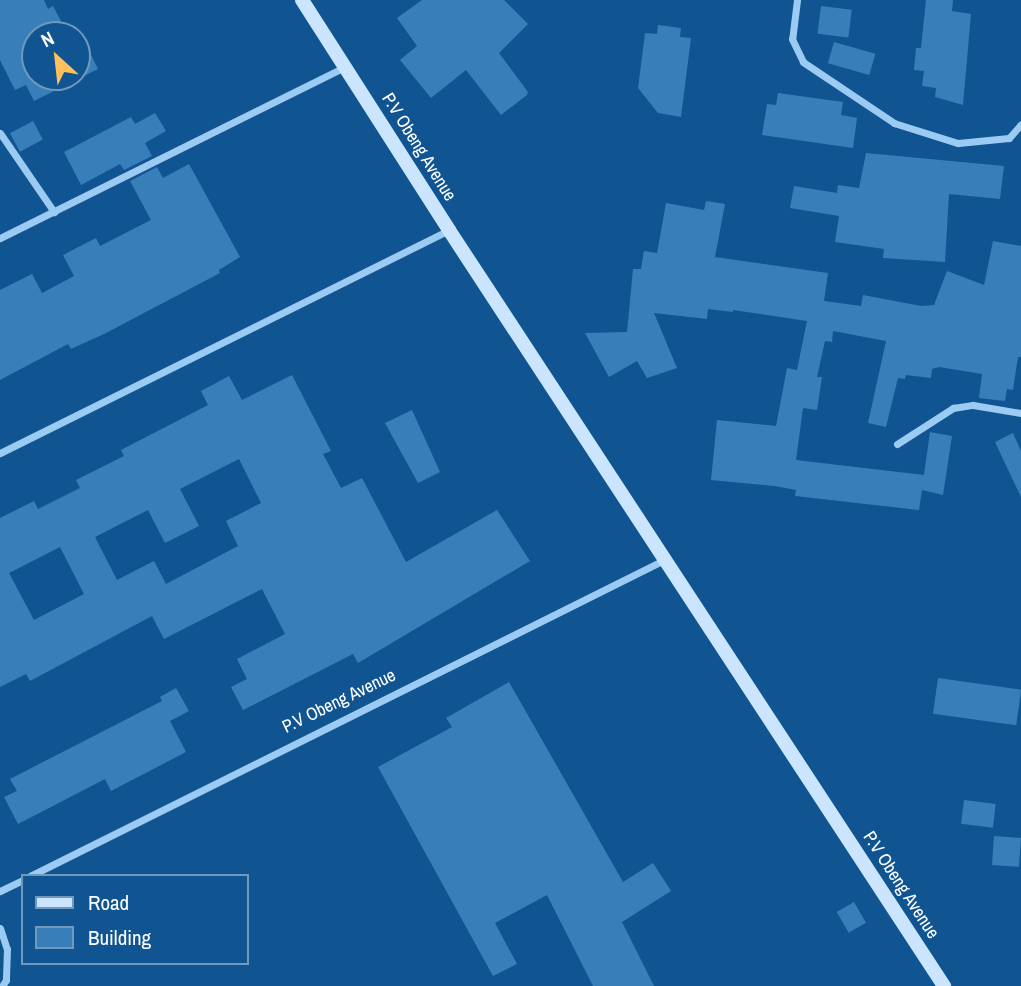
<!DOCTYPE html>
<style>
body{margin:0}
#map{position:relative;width:1021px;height:986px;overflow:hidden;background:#105591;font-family:"Archivo Narrow",sans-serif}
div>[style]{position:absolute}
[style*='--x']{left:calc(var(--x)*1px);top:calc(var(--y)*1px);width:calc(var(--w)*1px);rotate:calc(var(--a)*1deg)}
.building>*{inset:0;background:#387fba;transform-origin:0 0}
.street>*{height:7px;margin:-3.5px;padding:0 3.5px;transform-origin:3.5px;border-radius:3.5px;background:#9bcbf3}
.secondary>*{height:14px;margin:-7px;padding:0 7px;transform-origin:7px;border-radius:7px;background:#cae5fd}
span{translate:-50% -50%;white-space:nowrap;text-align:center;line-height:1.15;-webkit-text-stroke:6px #105591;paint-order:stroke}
.street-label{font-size:18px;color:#fff}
.legend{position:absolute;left:21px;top:874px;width:228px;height:91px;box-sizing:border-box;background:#105591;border:2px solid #7099bd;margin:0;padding:9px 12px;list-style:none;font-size:21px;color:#fff}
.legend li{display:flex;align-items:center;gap:14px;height:35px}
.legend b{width:35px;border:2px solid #7099bd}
.north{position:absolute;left:21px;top:21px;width:70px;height:70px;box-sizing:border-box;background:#105591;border:2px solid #7099bd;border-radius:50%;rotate:333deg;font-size:19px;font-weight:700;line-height:28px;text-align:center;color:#fff}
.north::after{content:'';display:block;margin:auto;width:24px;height:32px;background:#ffc05d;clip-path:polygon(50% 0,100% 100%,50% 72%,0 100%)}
</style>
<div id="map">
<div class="building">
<div style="clip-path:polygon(0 0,44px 0,48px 9px,53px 6px,63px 25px,45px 35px,35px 35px,35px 77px,77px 77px,77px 60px,90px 53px,98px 69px,34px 101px,26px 85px,15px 90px,0 60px)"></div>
<div style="clip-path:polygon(422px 0,504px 0,528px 24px,499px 53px,528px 92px,527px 95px,501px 115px,466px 70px,431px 98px,400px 60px,417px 46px,397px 18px)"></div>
<div style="clip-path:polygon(926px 0,953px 0,952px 11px,971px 14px,963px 105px,935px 97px,936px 88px,922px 86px,924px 71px,914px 70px,916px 48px,921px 48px)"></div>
<div style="left:821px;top:6px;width:31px;height:28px;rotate:7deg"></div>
<div style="clip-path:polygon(658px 25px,681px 28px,680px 37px,691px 38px,681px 117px,658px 113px,638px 88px,645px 33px,657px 34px)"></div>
<div style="left:834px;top:42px;width:43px;height:22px;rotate:16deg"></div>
<div style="clip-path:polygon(778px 93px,843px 102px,841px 115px,857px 118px,853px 148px,762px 135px,767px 104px,776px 105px)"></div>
<div style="clip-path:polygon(155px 113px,166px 131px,145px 143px,152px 156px,124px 170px,120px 164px,81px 185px,64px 152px,131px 117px,135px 124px)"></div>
<div style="left:33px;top:121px;width:21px;height:26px;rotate:62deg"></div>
<div style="clip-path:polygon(866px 153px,1004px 166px,1000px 199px,949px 194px,945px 262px,883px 258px,884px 249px,835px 242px,839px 216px,790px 208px,794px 186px,837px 193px,838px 185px,859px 188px)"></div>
<div style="clip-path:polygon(189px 164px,240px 257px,219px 270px,220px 273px,104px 334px,71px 349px,68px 344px,0 380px,0 290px,32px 274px,42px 293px,74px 276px,63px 255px,96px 238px,100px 246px,151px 220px,130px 181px,157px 167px,163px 178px)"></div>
<div style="clip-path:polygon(706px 201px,725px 204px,715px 257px,828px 273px,824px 301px,861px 306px,863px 295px,921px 306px,934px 305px,947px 271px,984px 285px,993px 241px,1021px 246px,1021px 357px,1018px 357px,1013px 390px,1007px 389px,1005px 401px,979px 398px,982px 374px,939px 367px,932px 369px,931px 378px,906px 375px,905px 379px,898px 378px,886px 427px,868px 423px,886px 341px,833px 331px,832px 342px,825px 341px,817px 377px,822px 377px,817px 410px,803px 408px,796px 460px,924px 475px,930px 432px,952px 436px,943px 495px,922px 490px,919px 510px,795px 496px,796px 490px,775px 486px,711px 480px,717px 420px,776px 426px,787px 368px,797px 370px,807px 321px,733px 310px,733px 312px,708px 309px,707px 319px,654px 313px,677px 368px,647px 378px,637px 361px,609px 377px,585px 333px,627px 332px,633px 269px,641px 269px,644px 251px,657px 253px,666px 203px,704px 210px)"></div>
<div style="clip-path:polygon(evenodd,292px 375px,331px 451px,323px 454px,341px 488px,362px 478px,406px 562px,497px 510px,530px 561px,358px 663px,353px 654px,243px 710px,231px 687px,247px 679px,237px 659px,285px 634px,262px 589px,164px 639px,152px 616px,30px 681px,26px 674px,0 687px,0 518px,34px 501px,38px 509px,80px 488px,76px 480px,124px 456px,121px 450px,208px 405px,201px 391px,229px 376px,242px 400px,292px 375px,239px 459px,261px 503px,226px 521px,238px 546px,166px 584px,154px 561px,117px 580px,95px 537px,148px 510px,165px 543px,199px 526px,180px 489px,239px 459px,292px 375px,60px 547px,84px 594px,34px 620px,9px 573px,60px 547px)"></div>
<div style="clip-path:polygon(412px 410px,440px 472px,418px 483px,385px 423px)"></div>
<div style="clip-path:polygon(1013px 433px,1021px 451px,1021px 497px,995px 442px)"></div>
<div style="left:938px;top:678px;width:84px;height:36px;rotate:8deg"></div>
<div style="clip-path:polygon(509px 682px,623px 882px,653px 863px,671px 891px,622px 922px,654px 986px,593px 986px,547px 895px,495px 923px,517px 964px,493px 976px,378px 767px,452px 727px,446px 718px)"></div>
<div style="clip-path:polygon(176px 688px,189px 711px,170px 721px,186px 752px,111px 791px,105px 779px,18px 824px,4px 797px,17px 791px,10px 779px,162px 701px,160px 697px)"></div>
<div style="left:964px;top:800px;width:32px;height:24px;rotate:7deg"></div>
<div style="left:994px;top:836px;width:27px;height:29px;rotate:4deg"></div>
<div style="left:854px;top:902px;width:24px;height:20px;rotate:60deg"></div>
</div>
<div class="street">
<div style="--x:797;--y:0;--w:39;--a:97"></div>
<div style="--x:792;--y:39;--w:25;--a:64"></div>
<div style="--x:803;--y:62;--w:110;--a:33.8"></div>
<div style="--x:894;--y:123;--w:67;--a:17.4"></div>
<div style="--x:958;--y:143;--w:51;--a:-5.6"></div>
<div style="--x:1009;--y:138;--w:18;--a:-49"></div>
<div style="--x:0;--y:133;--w:96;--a:55.6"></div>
<div style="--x:0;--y:238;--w:385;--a:-26.4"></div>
<div style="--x:897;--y:444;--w:67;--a:-32.7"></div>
<div style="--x:953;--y:408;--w:20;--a:-9"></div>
<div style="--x:973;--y:405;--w:49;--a:9.5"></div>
<div style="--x:0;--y:453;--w:501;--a:-26.41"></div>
<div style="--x:30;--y:876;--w:708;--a:-26.49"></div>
<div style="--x:0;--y:891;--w:25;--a:-26"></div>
<div style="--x:0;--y:928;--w:22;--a:72"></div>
<div style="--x:7;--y:949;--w:31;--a:92"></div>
<div style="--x:6;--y:980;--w:7;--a:124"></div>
</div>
<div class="secondary">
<div style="--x:302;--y:0;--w:273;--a:57.4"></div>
<div style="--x:449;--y:230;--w:904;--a:56.78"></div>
</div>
<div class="street-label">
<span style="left:419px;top:147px;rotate:58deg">P.V Obeng Avenue</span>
<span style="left:339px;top:701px;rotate:-26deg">P.V Obeng Avenue</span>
<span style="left:901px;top:885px;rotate:57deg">P.V Obeng Avenue</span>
</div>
<ul class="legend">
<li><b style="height:9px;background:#cae5fd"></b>Road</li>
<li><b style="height:19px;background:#387fba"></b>Building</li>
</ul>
<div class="north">N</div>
</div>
